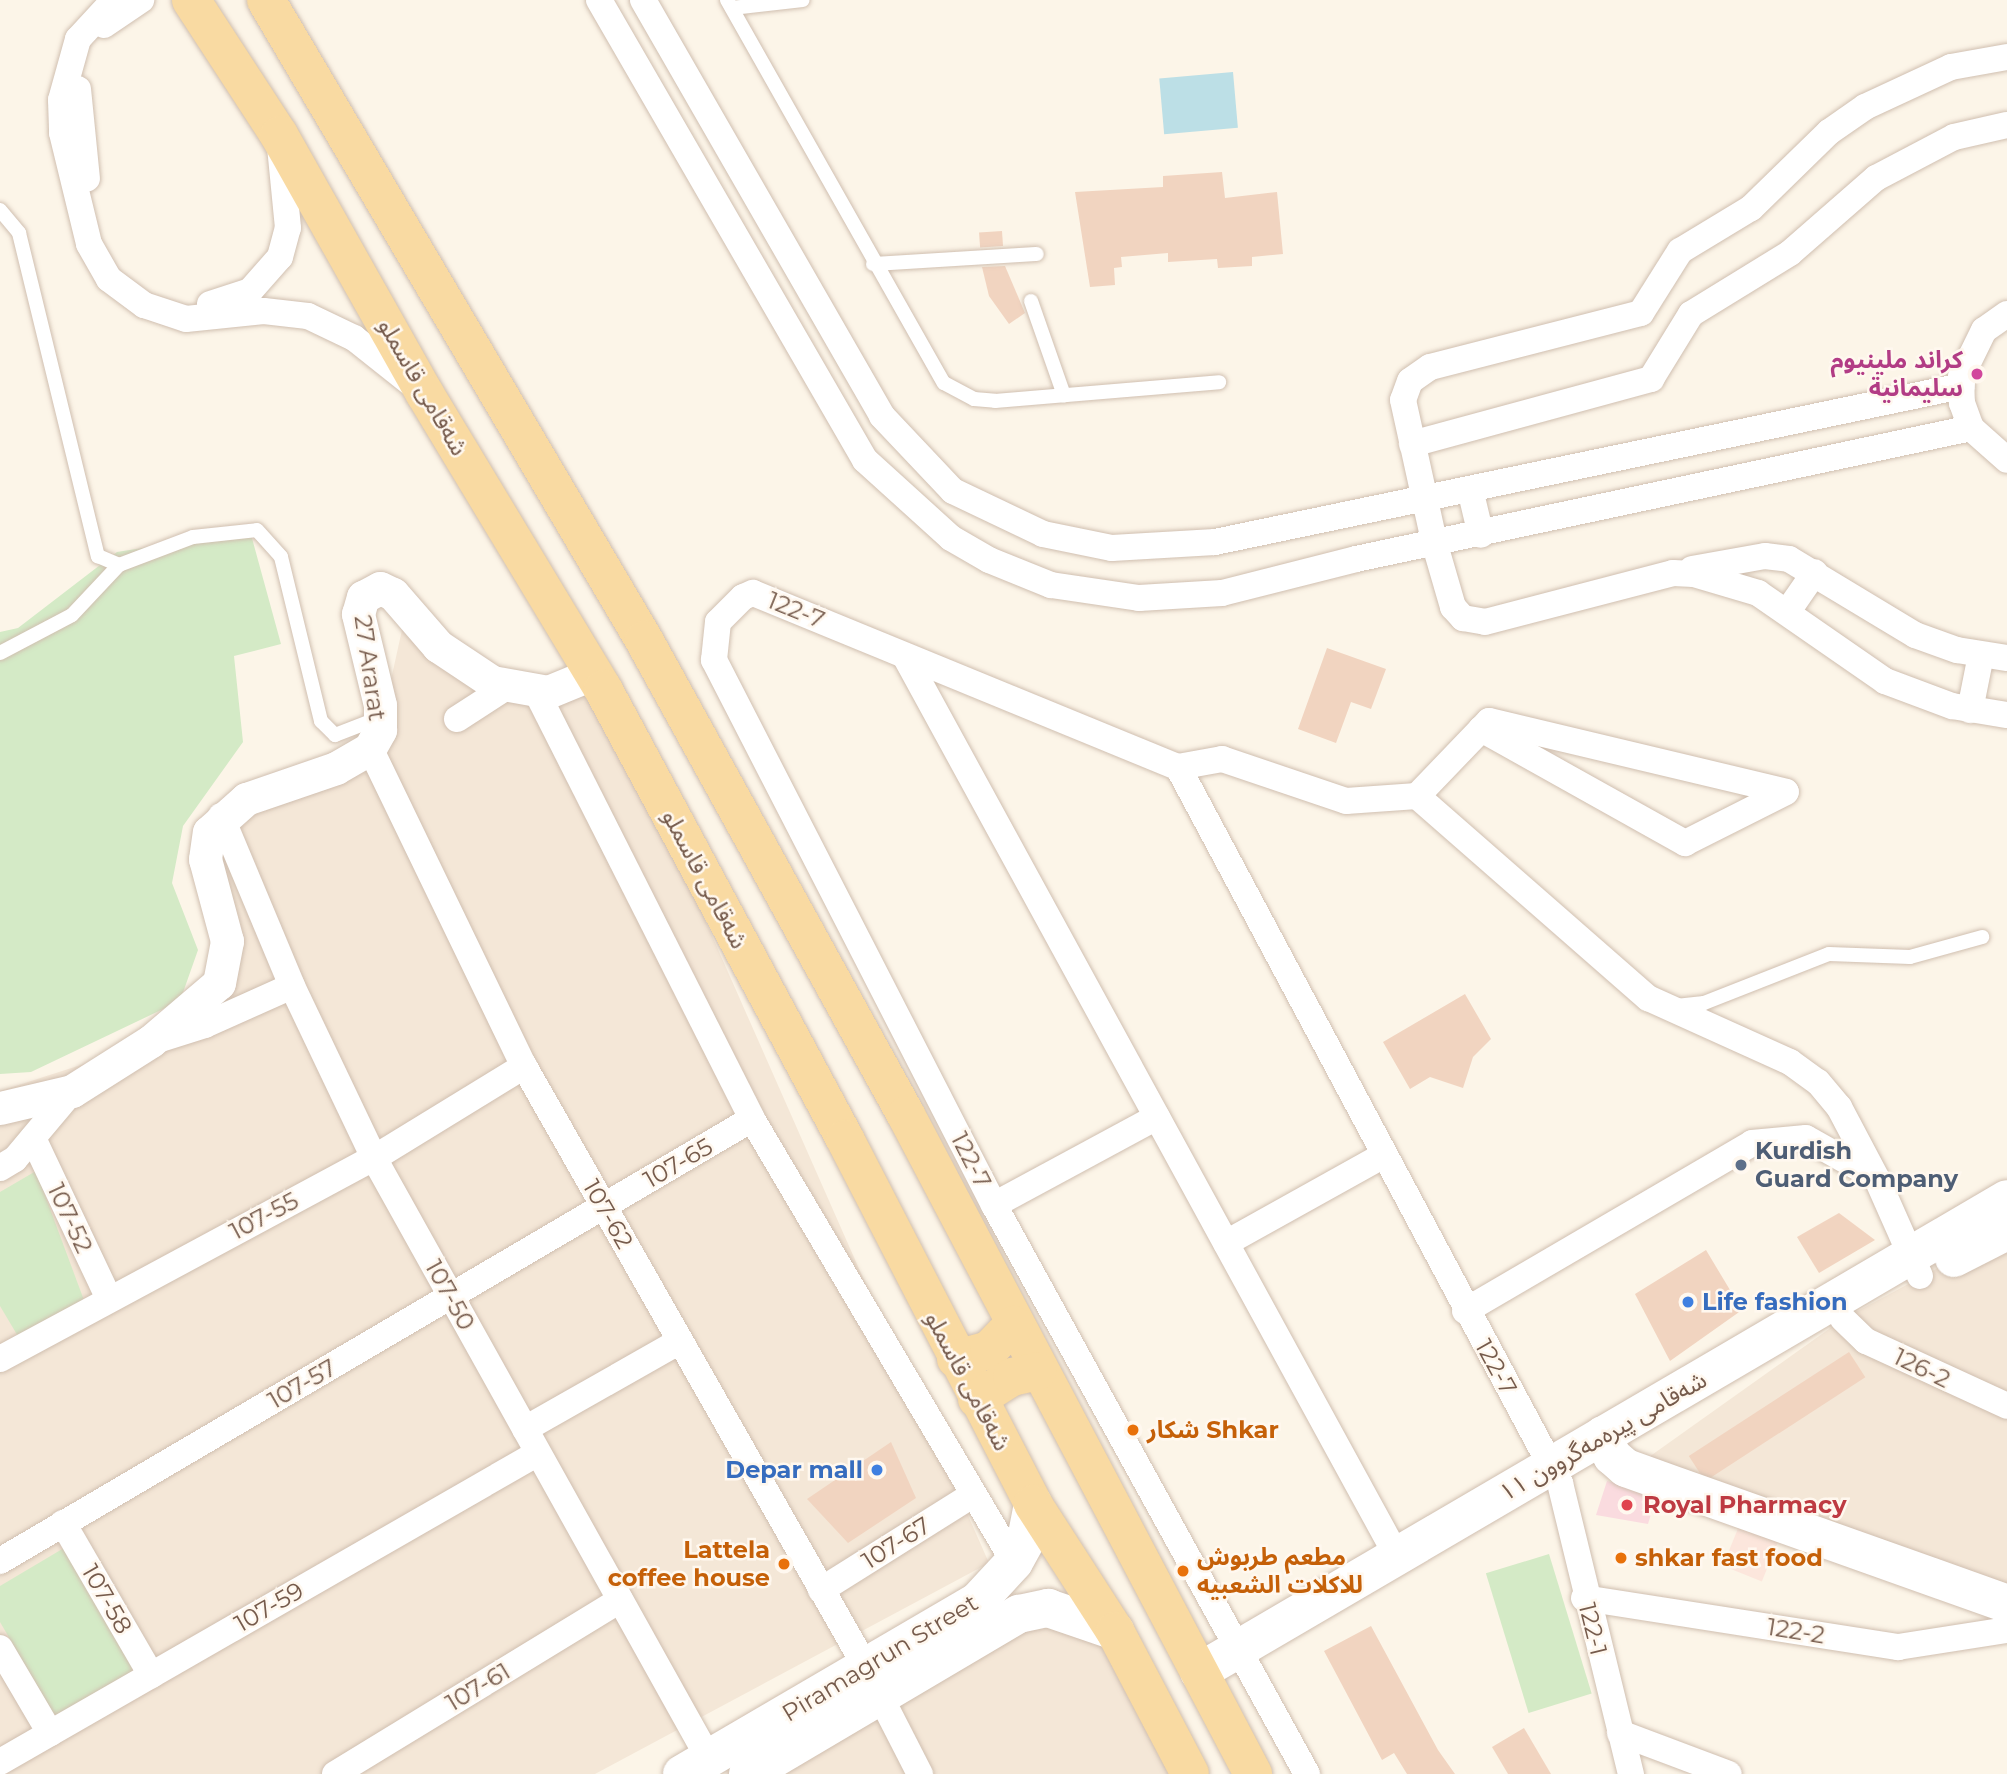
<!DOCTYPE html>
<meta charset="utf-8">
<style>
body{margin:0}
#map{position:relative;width:2007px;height:1774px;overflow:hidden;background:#fcf5e8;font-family:Montserrat,"Noto Sans Arabic",sans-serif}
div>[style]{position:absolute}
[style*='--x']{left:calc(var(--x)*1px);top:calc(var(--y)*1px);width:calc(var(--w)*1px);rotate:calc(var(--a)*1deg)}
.residential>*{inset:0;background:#f4e7d7}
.commercial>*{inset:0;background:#fce6dc;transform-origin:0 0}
.medical>*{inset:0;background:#fadbdf}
.green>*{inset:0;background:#d4eac6;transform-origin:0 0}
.water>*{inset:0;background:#bcdfe6;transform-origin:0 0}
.building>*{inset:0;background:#f1d4c0;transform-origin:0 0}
.roads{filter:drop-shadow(0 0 2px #d0bfb0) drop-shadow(0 0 2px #d0bfb0)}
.service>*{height:14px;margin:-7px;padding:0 7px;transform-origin:7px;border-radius:7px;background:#fff}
.minor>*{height:26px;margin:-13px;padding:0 13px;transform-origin:13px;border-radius:13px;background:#fff}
.tertiary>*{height:33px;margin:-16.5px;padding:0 16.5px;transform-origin:16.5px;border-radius:16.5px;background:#fff}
.secondary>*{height:38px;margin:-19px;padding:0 19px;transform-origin:19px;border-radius:19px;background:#fff}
.primary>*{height:38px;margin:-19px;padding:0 19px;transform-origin:19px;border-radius:19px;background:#f9daa2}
.dots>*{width:19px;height:19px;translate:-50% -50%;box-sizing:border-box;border:4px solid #fff8ef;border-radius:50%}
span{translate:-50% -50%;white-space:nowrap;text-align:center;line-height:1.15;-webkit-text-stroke:5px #fff8ef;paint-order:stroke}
.hotel-label{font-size:24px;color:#b23c85;font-weight:700}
.right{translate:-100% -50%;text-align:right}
.street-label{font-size:24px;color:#765b4c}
.service-label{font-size:24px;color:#4e5e75;font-weight:700}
.left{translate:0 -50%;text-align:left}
.shop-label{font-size:24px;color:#366cbe;font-weight:700}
.food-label{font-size:24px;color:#c56008;font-weight:700}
.health-label{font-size:24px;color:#be3a42;font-weight:700}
</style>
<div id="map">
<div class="residential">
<div style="clip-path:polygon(407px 607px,545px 710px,603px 689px,989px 1563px,595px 1774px,0 1774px,0 1091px,205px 1025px,231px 821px,380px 730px)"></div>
<div style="clip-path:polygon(2007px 1231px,2007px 1618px,1618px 1479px,1843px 1319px)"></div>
<div style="clip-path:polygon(1000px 1626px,1115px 1631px,1190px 1774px,745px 1774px)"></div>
</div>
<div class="commercial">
<div style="left:1739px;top:1526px;width:42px;height:43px;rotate:22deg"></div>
</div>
<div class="medical">
<div style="clip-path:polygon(1607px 1481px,1657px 1494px,1648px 1524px,1596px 1515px)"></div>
</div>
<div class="green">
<div style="clip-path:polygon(250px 531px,281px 644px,234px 656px,243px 742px,183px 826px,172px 883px,198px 950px,180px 1001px,31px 1072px,0 1074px,0 632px,18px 628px,117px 552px)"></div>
<div style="clip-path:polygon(36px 1171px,85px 1303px,19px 1338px,0 1306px,0 1192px)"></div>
<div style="clip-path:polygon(64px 1548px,136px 1671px,56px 1718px,0 1622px,0 1586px)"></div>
<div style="left:1549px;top:1554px;width:146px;height:66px;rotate:73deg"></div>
</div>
<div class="water">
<div style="left:1233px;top:72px;width:56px;height:74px;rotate:85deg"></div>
</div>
<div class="building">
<div style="clip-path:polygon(1222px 172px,1225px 198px,1277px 192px,1283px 254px,1252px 257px,1252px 266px,1218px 268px,1217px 259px,1168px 262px,1168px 253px,1121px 257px,1122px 267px,1114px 268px,1115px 285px,1090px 287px,1075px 192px,1163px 187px,1163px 176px)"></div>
<div style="left:1002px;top:231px;width:15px;height:23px;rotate:86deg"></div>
<div style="clip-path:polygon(1005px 266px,1025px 313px,1009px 324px,989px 296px,982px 267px)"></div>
<div style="clip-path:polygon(1327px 648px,1386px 669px,1371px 709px,1351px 702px,1336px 743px,1298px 729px)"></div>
<div style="clip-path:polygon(1465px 994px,1491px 1039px,1473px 1057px,1463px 1088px,1430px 1077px,1410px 1089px,1383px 1042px)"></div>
<div style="clip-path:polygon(1839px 1213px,1875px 1240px,1819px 1273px,1797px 1237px)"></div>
<div style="clip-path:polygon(1706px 1250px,1742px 1310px,1670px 1361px,1635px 1294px)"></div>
<div style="left:1849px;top:1352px;width:30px;height:191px;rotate:57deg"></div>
<div style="clip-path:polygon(891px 1442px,916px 1498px,848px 1543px,807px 1499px)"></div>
<div style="clip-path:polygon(1371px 1626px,1438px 1750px,1455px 1774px,1407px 1774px,1394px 1753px,1382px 1760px,1324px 1651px)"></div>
<div style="clip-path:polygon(1524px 1728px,1551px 1774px,1508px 1774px,1492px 1747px)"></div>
</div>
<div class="roads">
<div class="service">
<div style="--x:727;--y:0;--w:440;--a:60.5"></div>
<div style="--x:944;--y:383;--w:34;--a:28"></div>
<div style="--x:974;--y:399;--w:21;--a:5"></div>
<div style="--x:995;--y:401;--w:225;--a:-4.8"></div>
<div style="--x:732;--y:8;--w:71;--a:-6.4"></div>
<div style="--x:0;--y:210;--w:30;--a:50"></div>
<div style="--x:19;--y:233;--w:333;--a:76.3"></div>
<div style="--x:98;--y:556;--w:23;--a:23"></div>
<div style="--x:119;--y:565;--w:79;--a:-20.7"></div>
<div style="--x:193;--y:537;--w:64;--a:-6.2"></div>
<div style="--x:257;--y:530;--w:36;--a:48"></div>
<div style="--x:281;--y:557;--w:169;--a:76.3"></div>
<div style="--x:321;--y:721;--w:20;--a:45"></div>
<div style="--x:335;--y:735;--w:47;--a:-21.1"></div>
<div style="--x:873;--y:264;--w:164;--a:-3.5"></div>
<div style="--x:1031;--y:301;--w:100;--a:70.7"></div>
<div style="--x:0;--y:653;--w:81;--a:-27.8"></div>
<div style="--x:72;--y:615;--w:69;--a:-46.8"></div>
<div style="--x:1676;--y:1006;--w:28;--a:-6"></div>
<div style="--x:1704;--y:1003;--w:134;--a:-21.4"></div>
<div style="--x:1829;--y:954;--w:81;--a:2.1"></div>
<div style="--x:1910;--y:957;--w:75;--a:-15.5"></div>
</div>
<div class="minor">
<div style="--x:114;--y:0;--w:53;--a:132.7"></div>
<div style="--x:78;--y:39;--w:63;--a:105.6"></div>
<div style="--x:61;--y:100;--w:33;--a:88"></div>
<div style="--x:62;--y:133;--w:114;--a:76.3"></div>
<div style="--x:89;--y:244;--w:40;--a:60.3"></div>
<div style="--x:109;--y:279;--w:44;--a:36.6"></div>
<div style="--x:144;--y:305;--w:44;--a:18.4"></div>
<div style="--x:186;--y:319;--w:78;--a:-5.9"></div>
<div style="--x:264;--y:311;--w:44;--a:6.5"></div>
<div style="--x:308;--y:316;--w:51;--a:25.6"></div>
<div style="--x:354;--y:338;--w:74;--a:38.4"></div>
<div style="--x:599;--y:0;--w:531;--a:59.96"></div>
<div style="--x:865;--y:460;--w:116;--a:42.2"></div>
<div style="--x:951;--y:538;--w:44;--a:30.1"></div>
<div style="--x:989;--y:560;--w:67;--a:22"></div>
<div style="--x:1051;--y:585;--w:89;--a:8.4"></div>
<div style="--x:1139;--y:598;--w:83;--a:-3.4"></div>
<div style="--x:1222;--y:593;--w:138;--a:-14.2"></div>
<div style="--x:1356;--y:559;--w:629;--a:-12.02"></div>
<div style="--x:643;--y:0;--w:480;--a:60.1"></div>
<div style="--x:882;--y:416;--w:103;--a:46.6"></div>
<div style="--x:953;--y:491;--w:100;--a:25.5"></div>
<div style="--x:1043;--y:534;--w:70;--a:11.5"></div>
<div style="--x:1112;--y:548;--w:103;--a:-3.3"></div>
<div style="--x:1215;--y:542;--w:763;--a:-11.8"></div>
<div style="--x:104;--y:25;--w:45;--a:-34"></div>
<div style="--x:2007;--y:57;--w:57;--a:169.9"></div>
<div style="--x:1951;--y:67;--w:95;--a:155.1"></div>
<div style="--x:1865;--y:107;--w:44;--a:145.2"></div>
<div style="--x:1829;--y:132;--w:109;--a:135.7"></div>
<div style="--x:1751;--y:208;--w:83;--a:148.8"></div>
<div style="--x:1680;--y:251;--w:73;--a:122.2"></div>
<div style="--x:1641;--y:313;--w:218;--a:165.6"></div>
<div style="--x:1430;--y:367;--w:24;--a:145"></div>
<div style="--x:1410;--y:381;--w:20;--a:110"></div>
<div style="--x:1403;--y:400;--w:148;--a:77.6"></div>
<div style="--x:1435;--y:545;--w:65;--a:73.8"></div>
<div style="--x:1453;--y:607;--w:15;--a:48"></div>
<div style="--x:1463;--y:618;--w:22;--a:10"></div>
<div style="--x:1485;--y:622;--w:194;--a:-14.6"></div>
<div style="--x:1673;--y:573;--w:21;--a:3"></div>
<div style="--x:1694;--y:574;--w:67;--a:16.5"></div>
<div style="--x:1758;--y:593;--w:155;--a:34.7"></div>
<div style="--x:1885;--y:681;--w:72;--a:20.5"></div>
<div style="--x:1952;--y:706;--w:56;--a:9.3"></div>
<div style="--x:78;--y:89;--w:90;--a:84.3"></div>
<div style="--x:210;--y:304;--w:42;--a:-18"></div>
<div style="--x:250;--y:291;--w:45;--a:-48.6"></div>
<div style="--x:280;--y:257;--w:30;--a:-75"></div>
<div style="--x:288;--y:228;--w:81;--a:-95.6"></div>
<div style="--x:2007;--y:314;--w:28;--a:145"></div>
<div style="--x:1984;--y:330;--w:52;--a:116.1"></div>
<div style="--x:1961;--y:377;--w:26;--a:88"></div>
<div style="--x:1962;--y:403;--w:27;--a:70"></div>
<div style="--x:1971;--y:428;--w:48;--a:41.6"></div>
<div style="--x:1412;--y:444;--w:248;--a:-15.2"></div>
<div style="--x:1651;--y:379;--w:76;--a:-58.4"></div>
<div style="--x:1691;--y:314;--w:116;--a:-31.6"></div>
<div style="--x:1790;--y:253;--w:114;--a:-41.1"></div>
<div style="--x:1876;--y:178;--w:88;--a:-27.7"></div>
<div style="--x:1954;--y:137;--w:54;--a:-12.8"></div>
<div style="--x:1470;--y:489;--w:47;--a:76.6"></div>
<div style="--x:1692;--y:569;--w:74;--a:-10.1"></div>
<div style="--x:1765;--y:556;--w:24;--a:7"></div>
<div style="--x:1789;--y:559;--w:147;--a:31.1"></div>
<div style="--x:1915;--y:635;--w:45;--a:19.7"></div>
<div style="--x:1957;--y:650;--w:51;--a:9.1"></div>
<div style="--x:1788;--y:611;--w:47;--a:-55.3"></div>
<div style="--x:905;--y:656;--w:1026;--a:61.34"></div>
<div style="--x:536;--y:691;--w:479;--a:63.2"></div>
<div style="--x:752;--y:1119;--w:515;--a:59.4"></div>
<div style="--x:1970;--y:710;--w:56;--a:-78.7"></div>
<div style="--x:457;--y:719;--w:61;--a:-32.9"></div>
<div style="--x:1481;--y:729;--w:234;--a:29.2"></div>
<div style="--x:1685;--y:843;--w:113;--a:-26.8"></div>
<div style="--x:370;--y:748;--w:353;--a:64.2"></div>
<div style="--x:524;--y:1066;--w:694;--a:60.37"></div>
<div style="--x:1178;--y:767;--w:45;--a:-10.3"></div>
<div style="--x:1222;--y:759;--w:131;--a:18.7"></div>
<div style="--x:1346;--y:801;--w:71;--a:-4"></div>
<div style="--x:1417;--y:796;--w:104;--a:-46.2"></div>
<div style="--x:1489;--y:721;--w:305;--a:13.4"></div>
<div style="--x:1417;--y:796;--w:307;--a:41.2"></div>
<div style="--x:1648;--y:998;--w:156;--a:24.3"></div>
<div style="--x:1790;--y:1062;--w:34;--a:36"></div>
<div style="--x:1818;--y:1082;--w:33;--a:50"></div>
<div style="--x:1839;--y:1107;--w:81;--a:62.2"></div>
<div style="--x:1877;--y:1179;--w:106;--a:66.1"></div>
<div style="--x:221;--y:816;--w:184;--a:67.3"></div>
<div style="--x:292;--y:986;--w:191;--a:64.5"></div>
<div style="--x:374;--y:1158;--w:688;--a:60.86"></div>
<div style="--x:154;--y:1041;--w:53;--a:-17.4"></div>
<div style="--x:205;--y:1025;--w:95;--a:-24.1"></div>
<div style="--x:33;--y:1138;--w:176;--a:64.7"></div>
<div style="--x:0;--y:1168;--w:17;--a:-31"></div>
<div style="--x:15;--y:1159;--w:89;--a:-50"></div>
<div style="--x:994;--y:1205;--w:185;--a:-28.4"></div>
<div style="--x:1226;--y:1243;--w:179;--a:-29.1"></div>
<div style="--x:1465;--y:1311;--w:333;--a:-30.3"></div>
<div style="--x:1752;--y:1143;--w:54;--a:-5.3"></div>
<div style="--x:1806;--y:1138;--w:79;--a:29.5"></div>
<div style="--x:1843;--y:1319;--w:32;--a:44"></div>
<div style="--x:1866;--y:1341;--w:155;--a:24.7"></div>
<div style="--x:0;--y:1359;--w:425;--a:-28.3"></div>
<div style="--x:374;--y:1158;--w:176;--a:-31.5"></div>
<div style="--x:525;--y:1429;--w:178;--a:-29.6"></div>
<div style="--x:63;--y:1523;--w:176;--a:59.9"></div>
<div style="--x:0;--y:1561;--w:872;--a:-30.45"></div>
<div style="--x:821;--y:1590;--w:177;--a:-32.1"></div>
<div style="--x:1584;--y:1598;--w:318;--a:8.9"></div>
<div style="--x:1898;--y:1647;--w:110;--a:-8.9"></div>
<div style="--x:0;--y:1648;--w:99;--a:59.5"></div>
<div style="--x:880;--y:1696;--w:88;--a:62.9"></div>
<div style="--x:1620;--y:1733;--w:116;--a:20.6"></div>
<div style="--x:0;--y:1762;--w:620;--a:-29.87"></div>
<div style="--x:335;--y:1774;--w:334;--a:-31.4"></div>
<div style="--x:1307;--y:1774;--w:649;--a:-118.81"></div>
<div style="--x:994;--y:1205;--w:613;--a:-117.19"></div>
<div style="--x:714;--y:660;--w:38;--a:-84"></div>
<div style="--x:718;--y:622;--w:35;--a:-45"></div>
<div style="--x:743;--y:597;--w:11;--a:-22"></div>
<div style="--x:753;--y:593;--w:459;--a:22.3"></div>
<div style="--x:1178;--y:767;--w:812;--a:61.92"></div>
<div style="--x:1560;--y:1483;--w:300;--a:76.3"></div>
</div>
<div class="tertiary">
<div style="--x:0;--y:1108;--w:74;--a:-13.3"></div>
<div style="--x:72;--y:1091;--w:93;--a:-32.3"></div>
<div style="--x:151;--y:1041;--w:89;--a:-40.5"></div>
<div style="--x:219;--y:983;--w:43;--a:-79.2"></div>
<div style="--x:227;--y:941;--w:85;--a:-105"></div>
<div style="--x:205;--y:859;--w:27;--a:-82"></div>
<div style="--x:209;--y:832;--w:50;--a:-41.7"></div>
<div style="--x:246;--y:799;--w:95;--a:-19"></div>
<div style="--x:336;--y:768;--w:39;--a:-30"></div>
<div style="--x:370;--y:748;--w:21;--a:-61"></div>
<div style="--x:380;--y:730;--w:25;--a:-90"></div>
<div style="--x:380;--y:705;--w:94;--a:-103.6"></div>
<div style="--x:358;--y:614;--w:18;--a:-74"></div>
<div style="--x:363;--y:597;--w:19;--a:-28"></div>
<div style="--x:380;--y:588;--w:14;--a:25"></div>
<div style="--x:393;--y:594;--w:69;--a:49.1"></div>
<div style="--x:438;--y:646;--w:65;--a:33.7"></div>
<div style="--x:492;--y:682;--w:57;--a:10.1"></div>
<div style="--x:548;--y:692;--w:50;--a:-22.4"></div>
</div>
<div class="secondary">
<div style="--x:1954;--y:1258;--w:59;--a:-27"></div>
<div style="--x:1603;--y:1435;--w:23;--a:67"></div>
<div style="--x:1612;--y:1456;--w:18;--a:41"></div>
<div style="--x:1626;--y:1468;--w:405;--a:19.6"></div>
<div style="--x:1199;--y:1672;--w:936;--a:-30.34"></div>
<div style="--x:682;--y:1774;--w:343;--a:-30.3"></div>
<div style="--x:978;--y:1601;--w:53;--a:-47.3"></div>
<div style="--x:1014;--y:1562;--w:25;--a:-61"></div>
<div style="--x:1026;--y:1540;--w:37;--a:-79"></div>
<div style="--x:748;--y:1774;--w:315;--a:-30.6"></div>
<div style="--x:1019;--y:1614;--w:30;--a:-12"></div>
<div style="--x:1048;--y:1608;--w:71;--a:18.9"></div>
</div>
<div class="primary">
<div style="--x:191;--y:0;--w:161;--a:56.9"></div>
<div style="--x:279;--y:135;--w:297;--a:60.6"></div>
<div style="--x:425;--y:394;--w:345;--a:58.9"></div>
<div style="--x:603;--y:689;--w:511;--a:61.73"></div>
<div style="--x:845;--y:1139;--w:411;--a:62.7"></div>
<div style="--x:1033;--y:1504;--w:151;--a:57.2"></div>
<div style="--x:1115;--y:1631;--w:161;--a:62.3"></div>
<div style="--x:266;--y:0;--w:743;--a:59.43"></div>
<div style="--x:644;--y:640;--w:542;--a:61.12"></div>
<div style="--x:906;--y:1115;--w:745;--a:62.23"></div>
<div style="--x:956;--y:1359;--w:34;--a:-15"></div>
<div style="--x:989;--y:1350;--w:35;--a:-46"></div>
<div style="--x:977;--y:1399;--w:41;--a:-32.2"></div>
<div style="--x:1012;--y:1377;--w:26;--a:-13"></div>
</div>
</div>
<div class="dots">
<div style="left:1977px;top:374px;background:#d1479c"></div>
<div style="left:1741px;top:1165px;background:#5c6f8a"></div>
<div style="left:1688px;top:1302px;background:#3f7fe0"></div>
<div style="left:1133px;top:1430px;background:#e8710a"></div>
<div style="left:877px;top:1470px;background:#3f7fe0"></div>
<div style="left:1627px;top:1505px;background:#e0444e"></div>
<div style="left:1621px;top:1558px;background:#e8710a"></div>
<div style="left:784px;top:1564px;background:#e8710a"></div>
<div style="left:1183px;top:1571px;background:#e8710a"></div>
</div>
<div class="hotel-label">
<span class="right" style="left:1963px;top:374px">كراند ملينيوم<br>سليمانية</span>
</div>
<div class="street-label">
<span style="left:423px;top:387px;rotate:60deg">شەقامی قاسملو</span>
<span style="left:796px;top:610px;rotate:22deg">122-7</span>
<span style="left:370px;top:668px;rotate:82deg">27 Ararat</span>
<span style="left:705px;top:879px;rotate:62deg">شەقامی قاسملو</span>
<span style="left:971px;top:1160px;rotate:63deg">122-7</span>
<span style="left:678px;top:1163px;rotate:-30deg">107-65</span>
<span style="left:608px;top:1214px;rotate:60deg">107-62</span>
<span style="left:264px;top:1216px;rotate:-28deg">107-55</span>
<span style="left:70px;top:1218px;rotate:65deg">107-52</span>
<span style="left:450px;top:1295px;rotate:61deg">107-50</span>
<span style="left:1496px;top:1367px;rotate:61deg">122-7</span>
<span style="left:1922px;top:1368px;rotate:26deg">126-2</span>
<span style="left:968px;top:1381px;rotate:62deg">شەقامی قاسملو</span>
<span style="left:302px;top:1384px;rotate:-30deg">107-57</span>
<span style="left:1603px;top:1436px;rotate:-30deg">شەقامی پیرەمەگروون ١١</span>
<span style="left:896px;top:1543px;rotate:-32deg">107-67</span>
<span style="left:107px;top:1599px;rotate:60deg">107-58</span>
<span style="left:269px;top:1607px;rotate:-30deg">107-59</span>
<span style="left:1593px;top:1629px;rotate:76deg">122-1</span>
<span style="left:1796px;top:1631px;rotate:9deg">122-2</span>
<span style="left:880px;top:1658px;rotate:-31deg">Piramagrun Street</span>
<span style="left:478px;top:1687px;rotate:-31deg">107-61</span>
</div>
<div class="service-label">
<span class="left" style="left:1755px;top:1165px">Kurdish<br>Guard Company</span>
</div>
<div class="shop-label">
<span class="left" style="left:1702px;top:1302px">Life fashion</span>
<span class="right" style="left:863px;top:1470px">Depar mall</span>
</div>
<div class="food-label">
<span class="left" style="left:1147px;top:1430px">شکار Shkar</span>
<span class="right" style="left:770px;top:1564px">Lattela<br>coffee house</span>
<span class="left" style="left:1197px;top:1571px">مطعم طربوش<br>للاكلات الشعبيه</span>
<span class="left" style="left:1635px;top:1558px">shkar fast food</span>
</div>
<div class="health-label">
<span class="left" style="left:1643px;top:1505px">Royal Pharmacy</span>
</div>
</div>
